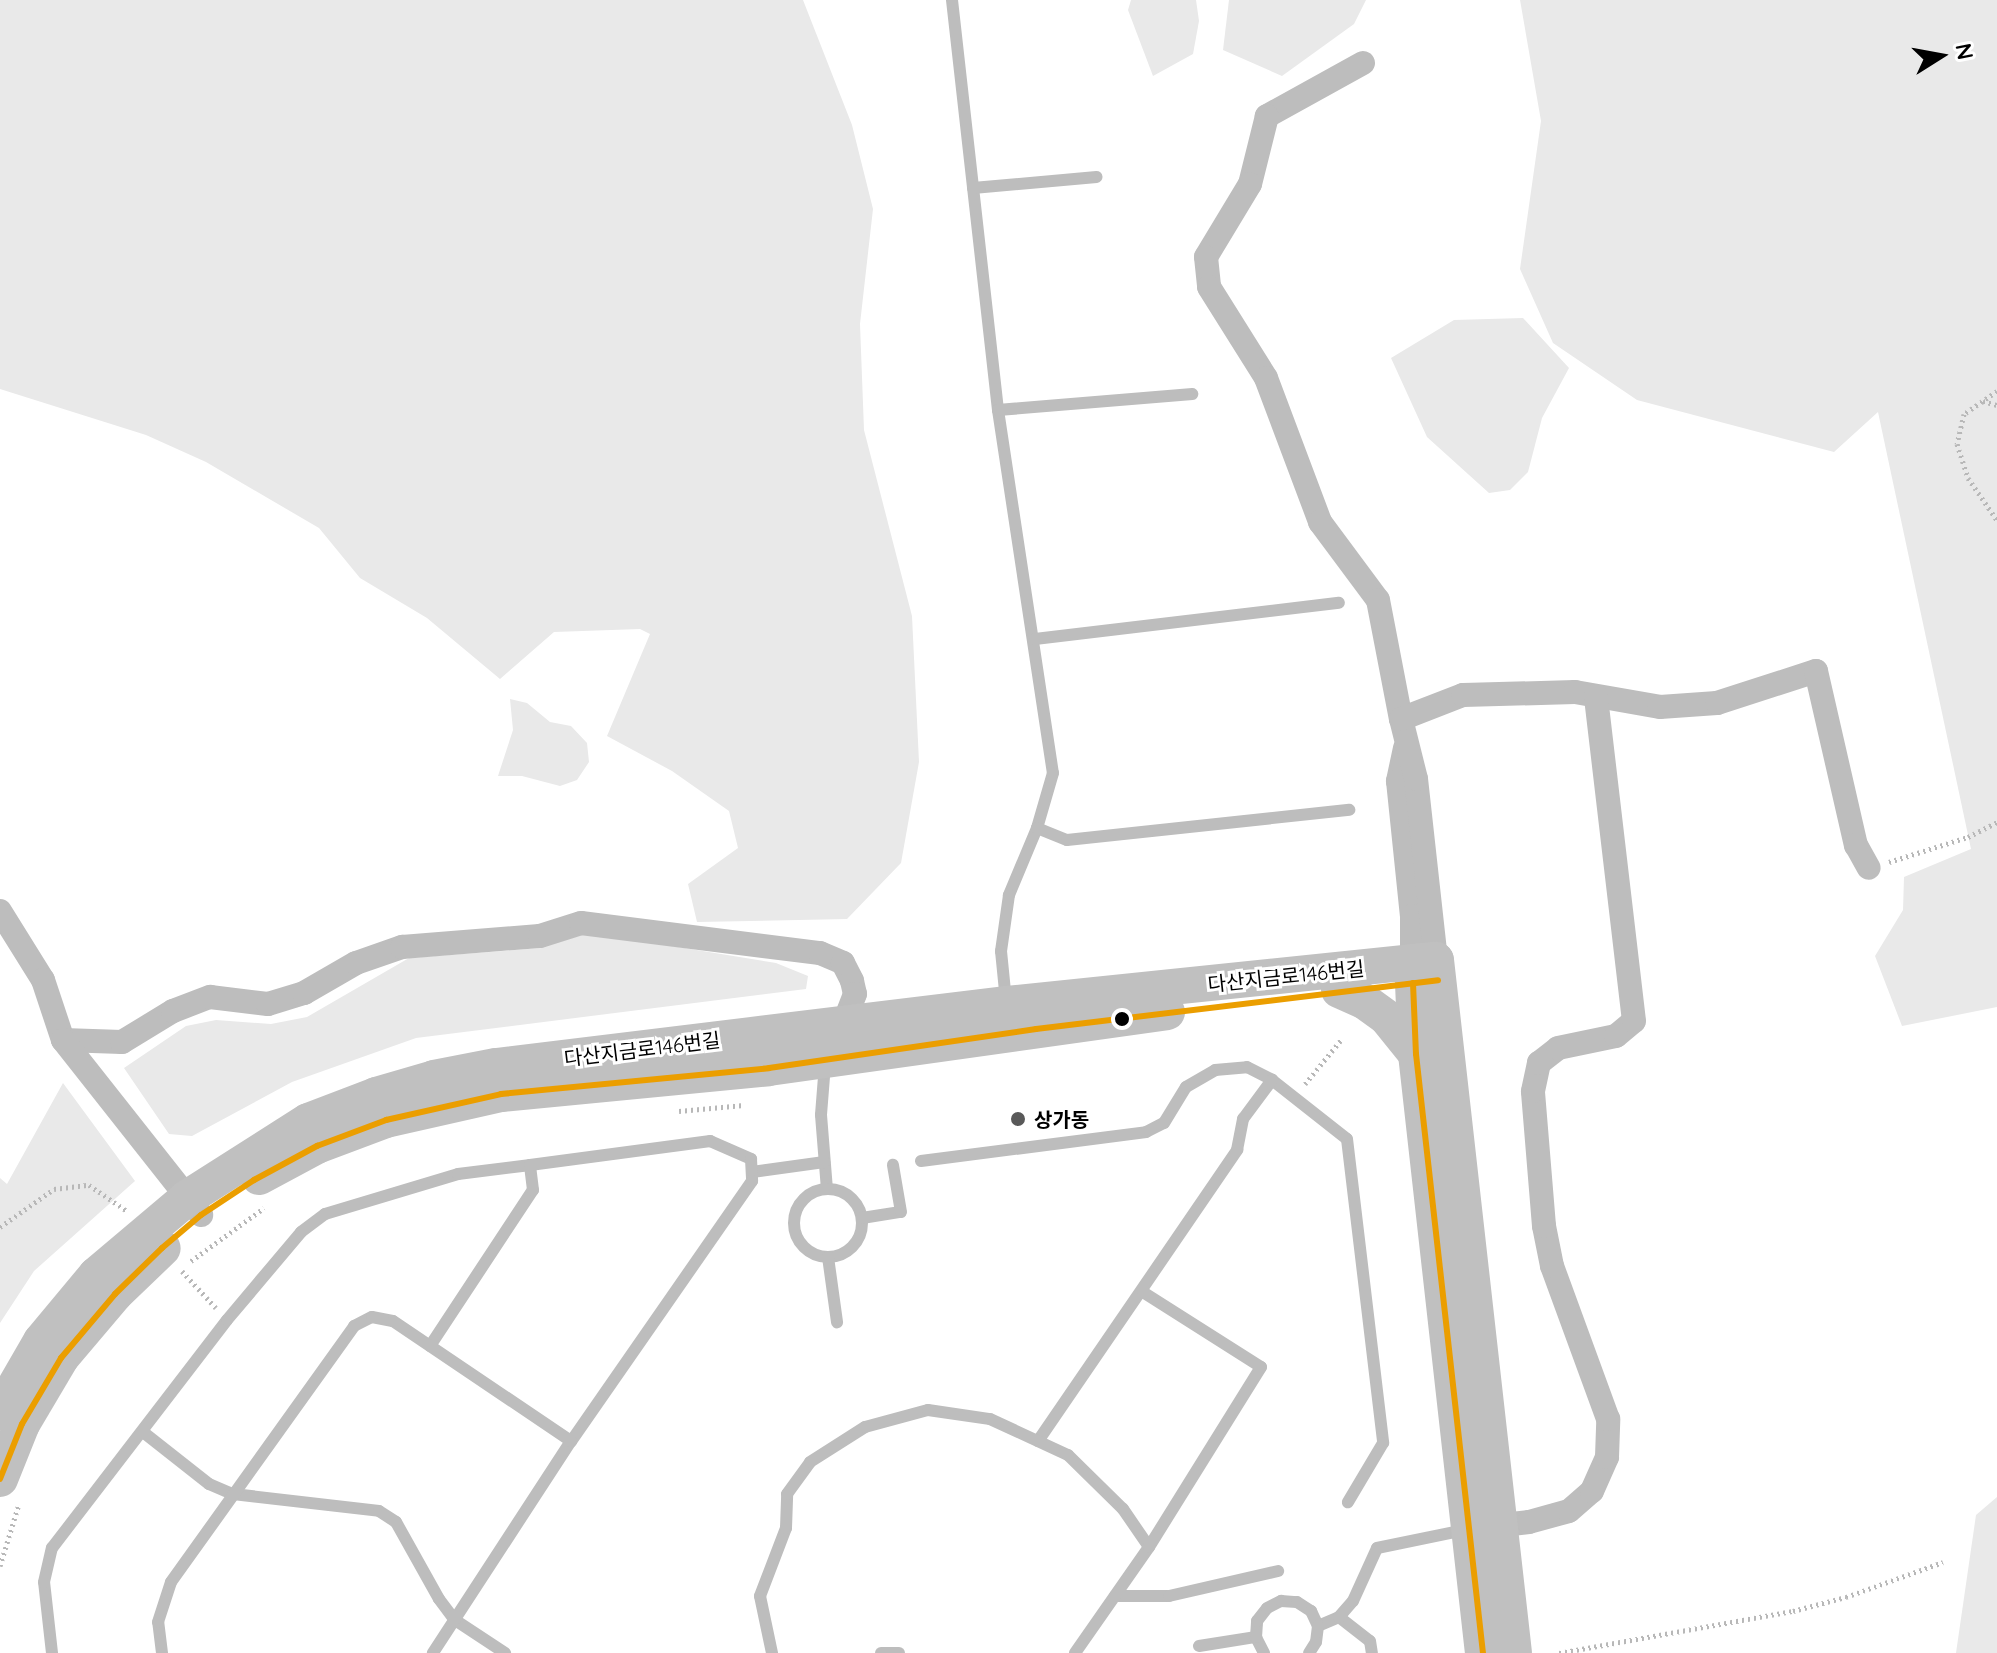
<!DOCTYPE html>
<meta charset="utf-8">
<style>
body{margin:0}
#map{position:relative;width:1997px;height:1653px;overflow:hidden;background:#fff;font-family:Quicksand,"Noto Sans KR",sans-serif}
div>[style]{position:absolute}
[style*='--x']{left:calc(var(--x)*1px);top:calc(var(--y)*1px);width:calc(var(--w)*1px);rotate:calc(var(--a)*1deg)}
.green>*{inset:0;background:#e9e9e9}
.path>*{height:5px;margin-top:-2.5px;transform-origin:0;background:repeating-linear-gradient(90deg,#b8b8b8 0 2px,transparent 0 6px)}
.lane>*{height:12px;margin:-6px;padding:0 6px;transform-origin:6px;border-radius:6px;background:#bdbdbd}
.lane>.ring{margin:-6px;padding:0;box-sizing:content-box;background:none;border:12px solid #bdbdbd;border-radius:50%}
.street>*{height:24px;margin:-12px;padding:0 12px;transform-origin:12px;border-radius:12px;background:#bdbdbd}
.secondary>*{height:36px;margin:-18px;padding:0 18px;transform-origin:18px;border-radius:18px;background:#c0c0c0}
.bus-1>*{height:6px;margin:-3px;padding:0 3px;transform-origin:3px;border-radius:3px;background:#eb9e00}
.dots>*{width:22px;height:22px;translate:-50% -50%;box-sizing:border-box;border:4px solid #fff;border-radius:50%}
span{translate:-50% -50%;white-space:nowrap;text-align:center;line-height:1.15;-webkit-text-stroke:6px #fff;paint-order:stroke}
.street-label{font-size:20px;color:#000}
.poi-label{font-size:20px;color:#000;font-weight:700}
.left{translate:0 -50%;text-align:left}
.north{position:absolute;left:1901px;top:16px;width:80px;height:80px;-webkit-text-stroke:6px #fff;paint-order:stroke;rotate:79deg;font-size:22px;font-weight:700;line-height:32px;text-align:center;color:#000}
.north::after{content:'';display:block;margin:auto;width:28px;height:36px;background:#000;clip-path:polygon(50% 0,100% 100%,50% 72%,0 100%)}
</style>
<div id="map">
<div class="green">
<div style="clip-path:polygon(0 0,803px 0,852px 125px,873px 209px,860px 324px,864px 430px,912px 616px,919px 762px,901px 863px,847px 919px,697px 922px,688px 884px,738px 848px,729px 811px,672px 771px,607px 736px,650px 634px,640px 629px,554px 632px,500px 679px,427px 618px,360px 578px,319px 528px,206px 462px,146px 435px,0 389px)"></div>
<div style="clip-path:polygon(1131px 0,1196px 0,1199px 21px,1193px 54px,1153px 76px,1128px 10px)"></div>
<div style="clip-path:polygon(1229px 0,1366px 0,1354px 24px,1282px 76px,1223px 50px)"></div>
<div style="clip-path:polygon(1520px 0,1997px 0,1997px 1007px,1902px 1026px,1875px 956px,1903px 910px,1904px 877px,1971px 849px,1878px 412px,1834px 452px,1637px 400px,1553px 343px,1520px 269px,1541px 121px)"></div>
<div style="clip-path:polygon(1523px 318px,1569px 368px,1542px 418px,1528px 472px,1510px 490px,1489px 493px,1427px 437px,1391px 358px,1454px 320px)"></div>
<div style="clip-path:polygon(510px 699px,527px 703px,550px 722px,571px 726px,587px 743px,589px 762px,577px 780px,560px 786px,522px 776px,498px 776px,513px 730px)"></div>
<div style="clip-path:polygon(580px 931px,776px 963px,808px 976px,806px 989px,416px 1038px,292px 1082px,192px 1136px,169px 1134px,124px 1068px,186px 1026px,216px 1020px,271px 1024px,307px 1017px,409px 958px,542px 948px)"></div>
<div style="clip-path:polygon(63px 1083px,135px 1181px,34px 1271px,0 1323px,0 1178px,7px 1184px)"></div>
<div style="clip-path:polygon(1997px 1497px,1997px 1653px,1956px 1653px,1976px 1515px)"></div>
</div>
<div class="path">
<div style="--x:1997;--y:391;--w:40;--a:145.1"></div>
<div style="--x:1964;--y:414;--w:31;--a:103"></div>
<div style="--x:1957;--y:444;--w:36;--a:72"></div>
<div style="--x:1968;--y:478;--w:51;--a:55.4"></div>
<div style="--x:1983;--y:401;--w:15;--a:16"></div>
<div style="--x:1889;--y:862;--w:83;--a:-17.6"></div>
<div style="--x:1968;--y:837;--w:33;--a:-27"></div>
<div style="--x:1305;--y:1084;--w:57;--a:-50.7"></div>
<div style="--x:679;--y:1111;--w:65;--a:-5.3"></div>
<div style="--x:0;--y:1227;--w:66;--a:-35.1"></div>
<div style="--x:54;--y:1189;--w:35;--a:-7"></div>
<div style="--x:89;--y:1185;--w:46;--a:34.4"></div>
<div style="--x:191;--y:1261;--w:90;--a:-36"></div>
<div style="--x:182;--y:1271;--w:50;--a:47.4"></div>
<div style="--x:0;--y:1566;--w:65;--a:-73"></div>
<div style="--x:1559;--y:1653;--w:238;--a:-10.2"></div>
<div style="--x:1793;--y:1611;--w:55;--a:-14.8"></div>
<div style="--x:1846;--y:1597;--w:103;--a:-19.8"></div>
</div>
<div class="lane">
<div style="--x:952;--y:0;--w:413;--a:83.6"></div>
<div style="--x:998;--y:410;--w:367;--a:81.4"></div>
<div style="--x:1053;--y:773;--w:57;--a:106.2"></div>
<div style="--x:1037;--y:828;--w:73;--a:112.7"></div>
<div style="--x:1009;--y:895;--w:57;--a:98.1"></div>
<div style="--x:1001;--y:951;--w:50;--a:84.3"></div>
<div style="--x:973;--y:188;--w:124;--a:-5.1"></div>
<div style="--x:998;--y:410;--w:195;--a:-4.7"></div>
<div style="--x:1035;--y:639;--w:306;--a:-6.8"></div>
<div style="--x:1037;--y:828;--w:32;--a:22"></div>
<div style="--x:1067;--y:840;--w:284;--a:-6.1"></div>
<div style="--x:825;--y:1064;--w:51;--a:94.5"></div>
<div style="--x:821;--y:1115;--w:74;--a:85.4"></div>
<div style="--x:921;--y:1161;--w:227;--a:-7.3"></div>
<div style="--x:1146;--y:1132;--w:20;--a:-27"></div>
<div style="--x:1164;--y:1123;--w:42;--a:-58.6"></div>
<div style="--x:1186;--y:1087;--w:34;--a:-30"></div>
<div style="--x:1215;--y:1070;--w:32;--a:-5"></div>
<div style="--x:1247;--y:1067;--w:28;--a:27"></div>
<div style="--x:1272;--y:1080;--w:95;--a:38.2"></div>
<div style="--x:1347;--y:1139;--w:306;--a:83.2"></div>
<div style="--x:1383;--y:1443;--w:69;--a:120.7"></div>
<div style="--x:752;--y:1172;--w:73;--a:-7.9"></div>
<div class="ring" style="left:794px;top:1189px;width:56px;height:56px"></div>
<div style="--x:862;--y:1218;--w:39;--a:-9"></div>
<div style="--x:901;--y:1212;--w:48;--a:-99.7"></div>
<div style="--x:828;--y:1257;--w:66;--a:82.1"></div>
<div style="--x:430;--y:1346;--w:187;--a:-56.6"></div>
<div style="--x:533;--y:1190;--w:25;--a:-97"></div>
<div style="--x:143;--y:1432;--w:84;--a:38.2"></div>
<div style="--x:209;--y:1484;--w:26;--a:23"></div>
<div style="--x:233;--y:1494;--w:147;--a:6.6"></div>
<div style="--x:379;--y:1511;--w:20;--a:33"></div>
<div style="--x:396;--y:1522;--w:88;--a:60.8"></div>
<div style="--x:439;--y:1599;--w:26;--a:53"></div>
<div style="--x:455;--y:1620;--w:60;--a:33.4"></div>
<div style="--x:1038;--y:1441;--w:353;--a:-55.6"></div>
<div style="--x:1237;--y:1150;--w:32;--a:-79"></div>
<div style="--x:1243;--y:1119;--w:49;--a:-53.4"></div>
<div style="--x:1115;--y:1596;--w:54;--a:0"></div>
<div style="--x:1169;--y:1596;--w:112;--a:-12.9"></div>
<div style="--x:1339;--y:1617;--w:39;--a:38"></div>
<div style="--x:1370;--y:1641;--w:12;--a:81"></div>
<div style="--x:1318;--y:1626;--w:23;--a:-23"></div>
<div style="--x:1339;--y:1617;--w:21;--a:-49"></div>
<div style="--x:1353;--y:1601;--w:58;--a:-65.6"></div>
<div style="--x:1377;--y:1548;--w:90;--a:-11.6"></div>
<div style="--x:1199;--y:1646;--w:58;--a:-9"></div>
<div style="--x:52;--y:1653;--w:71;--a:-96.4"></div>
<div style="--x:44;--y:1582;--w:35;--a:-77"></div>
<div style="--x:52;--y:1548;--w:287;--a:-52.5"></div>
<div style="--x:227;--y:1320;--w:115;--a:-49.9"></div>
<div style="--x:301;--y:1232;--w:30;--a:-37"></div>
<div style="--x:325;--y:1214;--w:139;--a:-16.7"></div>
<div style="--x:458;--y:1174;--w:73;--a:-7.1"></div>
<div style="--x:530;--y:1165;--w:182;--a:-7.6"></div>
<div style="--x:710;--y:1141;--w:45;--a:23.7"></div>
<div style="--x:751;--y:1159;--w:22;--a:87"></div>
<div style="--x:752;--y:1181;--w:317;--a:124.8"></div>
<div style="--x:571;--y:1441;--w:253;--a:123.1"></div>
<div style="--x:162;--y:1653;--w:31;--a:-97"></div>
<div style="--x:158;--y:1622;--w:42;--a:-72"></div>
<div style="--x:171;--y:1582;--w:315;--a:-54.4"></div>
<div style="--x:354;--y:1326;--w:20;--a:-27"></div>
<div style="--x:372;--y:1317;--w:21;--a:11"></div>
<div style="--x:393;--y:1321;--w:215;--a:34"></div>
<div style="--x:772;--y:1653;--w:58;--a:-101.9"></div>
<div style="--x:760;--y:1596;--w:73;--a:-69.1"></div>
<div style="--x:786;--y:1528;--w:34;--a:-88"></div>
<div style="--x:787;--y:1494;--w:39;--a:-54"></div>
<div style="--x:810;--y:1462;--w:65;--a:-32.5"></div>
<div style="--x:865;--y:1427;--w:65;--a:-15.1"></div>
<div style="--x:928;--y:1410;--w:63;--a:8.3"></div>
<div style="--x:990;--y:1419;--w:86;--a:24.8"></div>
<div style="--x:1068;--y:1455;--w:77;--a:44.5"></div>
<div style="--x:1123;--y:1509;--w:46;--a:55.6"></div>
<div style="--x:881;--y:1653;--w:18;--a:0"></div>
<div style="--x:1075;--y:1653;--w:129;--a:-55.1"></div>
<div style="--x:1149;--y:1547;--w:212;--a:-58.1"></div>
<div style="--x:1261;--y:1367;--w:140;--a:-147.6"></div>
<div style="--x:1264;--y:1653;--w:18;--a:-117"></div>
<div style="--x:1256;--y:1637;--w:16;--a:-86"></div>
<div style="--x:1257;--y:1621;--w:16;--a:-52"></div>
<div style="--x:1267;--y:1608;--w:16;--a:-27"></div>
<div style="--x:1281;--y:1601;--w:16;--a:4"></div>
<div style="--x:1297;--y:1602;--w:17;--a:33"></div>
<div style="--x:1311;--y:1611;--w:17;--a:65"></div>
<div style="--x:1318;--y:1626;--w:16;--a:97"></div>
<div style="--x:1316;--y:1642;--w:13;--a:122"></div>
</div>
<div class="street">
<div style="--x:1363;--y:63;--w:110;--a:151.1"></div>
<div style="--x:1267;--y:116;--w:70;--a:104"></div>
<div style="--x:1250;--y:184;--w:85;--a:121.1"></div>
<div style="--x:1206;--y:257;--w:30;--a:84"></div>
<div style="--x:1209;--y:287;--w:107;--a:57.9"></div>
<div style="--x:1266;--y:378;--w:154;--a:69.4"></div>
<div style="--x:1320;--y:522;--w:97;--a:53.4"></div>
<div style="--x:1378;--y:600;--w:121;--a:79.1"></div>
<div style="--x:1405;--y:748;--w:34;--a:102"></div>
<div style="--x:1398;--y:781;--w:136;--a:84.1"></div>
<div style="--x:1412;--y:916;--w:60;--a:90"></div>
<div style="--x:0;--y:911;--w:81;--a:58.1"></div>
<div style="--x:43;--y:980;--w:63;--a:71.6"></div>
<div style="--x:63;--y:1040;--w:59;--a:1.9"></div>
<div style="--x:122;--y:1042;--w:60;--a:-31.3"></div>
<div style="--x:173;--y:1011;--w:40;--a:-21"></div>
<div style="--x:210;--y:997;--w:58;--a:6.9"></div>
<div style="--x:268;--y:1004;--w:38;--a:-17"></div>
<div style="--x:304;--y:993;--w:60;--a:-30"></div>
<div style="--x:356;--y:963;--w:49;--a:-19.2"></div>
<div style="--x:402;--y:947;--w:138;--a:-4.6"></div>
<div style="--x:540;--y:936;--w:43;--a:-17.6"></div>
<div style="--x:581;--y:923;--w:241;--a:7.2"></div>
<div style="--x:820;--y:953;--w:25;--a:23"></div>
<div style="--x:843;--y:963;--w:20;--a:63"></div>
<div style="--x:852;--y:981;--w:13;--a:77"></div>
<div style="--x:855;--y:994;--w:33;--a:111"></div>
<div style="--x:1436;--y:960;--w:182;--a:-96.3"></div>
<div style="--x:1416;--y:779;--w:62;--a:-104"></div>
<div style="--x:1401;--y:719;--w:66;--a:-21.2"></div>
<div style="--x:1463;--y:695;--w:112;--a:-1.5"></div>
<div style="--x:1575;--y:692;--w:86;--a:10"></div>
<div style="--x:1660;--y:707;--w:57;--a:-4"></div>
<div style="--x:1717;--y:703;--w:104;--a:-17.9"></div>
<div style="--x:1816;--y:671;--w:179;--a:77.1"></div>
<div style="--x:1856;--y:845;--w:26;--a:61"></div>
<div style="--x:63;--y:1040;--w:223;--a:51.7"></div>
<div style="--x:1485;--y:1527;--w:44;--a:-6.5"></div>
<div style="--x:1529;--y:1522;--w:41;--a:-15.4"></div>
<div style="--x:1569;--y:1511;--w:30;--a:-41"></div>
<div style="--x:1592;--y:1491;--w:37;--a:-66"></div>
<div style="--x:1607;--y:1457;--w:38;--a:-88"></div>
<div style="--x:1608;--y:1419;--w:163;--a:-110.1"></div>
<div style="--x:1552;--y:1266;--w:41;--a:-101.3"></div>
<div style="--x:1544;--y:1226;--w:135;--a:-94.7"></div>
<div style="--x:1533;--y:1091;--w:29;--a:-78"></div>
<div style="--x:1539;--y:1063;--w:24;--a:-38"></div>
<div style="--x:1558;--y:1048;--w:59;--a:-11.7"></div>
<div style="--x:1616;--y:1036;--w:23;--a:-40"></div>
<div style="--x:1634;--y:1021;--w:327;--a:-96.7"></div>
</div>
<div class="secondary">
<div style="--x:1413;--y:983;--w:71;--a:87.6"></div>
<div style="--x:1416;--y:1054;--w:603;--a:83.62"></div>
<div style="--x:1339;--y:990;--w:27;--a:24"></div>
<div style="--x:1364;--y:1001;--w:29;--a:36"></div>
<div style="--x:1387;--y:1018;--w:46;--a:51.1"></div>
<div style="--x:259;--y:1177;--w:66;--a:-28.1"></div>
<div style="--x:317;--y:1146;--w:74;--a:-20.6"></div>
<div style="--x:386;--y:1120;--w:118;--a:-12.7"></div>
<div style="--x:501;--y:1094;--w:269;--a:-5.5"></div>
<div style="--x:769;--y:1068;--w:402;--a:-8"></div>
<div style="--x:0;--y:1412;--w:82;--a:-60"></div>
<div style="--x:41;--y:1341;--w:86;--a:-50.2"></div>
<div style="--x:96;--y:1275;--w:119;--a:-40.2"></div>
<div style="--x:187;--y:1198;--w:143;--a:-32.5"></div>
<div style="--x:308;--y:1121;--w:73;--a:-20.9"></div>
<div style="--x:376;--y:1095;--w:60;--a:-16.3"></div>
<div style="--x:434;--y:1078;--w:63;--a:-11"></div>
<div style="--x:496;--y:1066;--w:515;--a:-6.92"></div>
<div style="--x:1007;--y:1004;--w:431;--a:-5.9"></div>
<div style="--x:1436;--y:960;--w:697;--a:83.58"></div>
<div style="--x:0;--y:1479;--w:59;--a:-68.2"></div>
<div style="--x:22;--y:1424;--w:77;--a:-59.4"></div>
<div style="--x:61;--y:1358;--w:84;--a:-49.8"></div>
<div style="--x:115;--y:1294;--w:66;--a:-43.8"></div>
</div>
<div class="bus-1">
<div style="--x:1413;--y:983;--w:71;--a:87.6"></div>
<div style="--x:1416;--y:1054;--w:603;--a:83.62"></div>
<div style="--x:0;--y:1479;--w:59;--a:-68.2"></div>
<div style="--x:22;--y:1424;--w:77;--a:-59.4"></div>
<div style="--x:61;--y:1358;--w:84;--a:-49.8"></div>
<div style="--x:115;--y:1294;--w:66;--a:-44.4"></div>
<div style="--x:162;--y:1248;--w:51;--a:-40.2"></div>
<div style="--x:201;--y:1215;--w:64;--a:-33.4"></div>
<div style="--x:254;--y:1180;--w:72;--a:-28.4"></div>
<div style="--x:317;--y:1146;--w:74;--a:-20.6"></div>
<div style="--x:386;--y:1120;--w:118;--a:-12.7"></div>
<div style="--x:501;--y:1094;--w:269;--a:-5.5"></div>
<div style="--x:769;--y:1068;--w:270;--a:-8.3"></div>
<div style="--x:1036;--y:1029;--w:405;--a:-6.9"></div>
</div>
<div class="dots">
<div style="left:1122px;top:1019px;background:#000"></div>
<div style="left:1018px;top:1119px;background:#595959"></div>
</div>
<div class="street-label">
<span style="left:1286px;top:976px;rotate:-6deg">다산지금로146번길</span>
<span style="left:642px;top:1049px;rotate:-7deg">다산지금로146번길</span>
</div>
<div class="poi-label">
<span class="left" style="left:1034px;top:1119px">상가동</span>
</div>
<div class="north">N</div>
</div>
